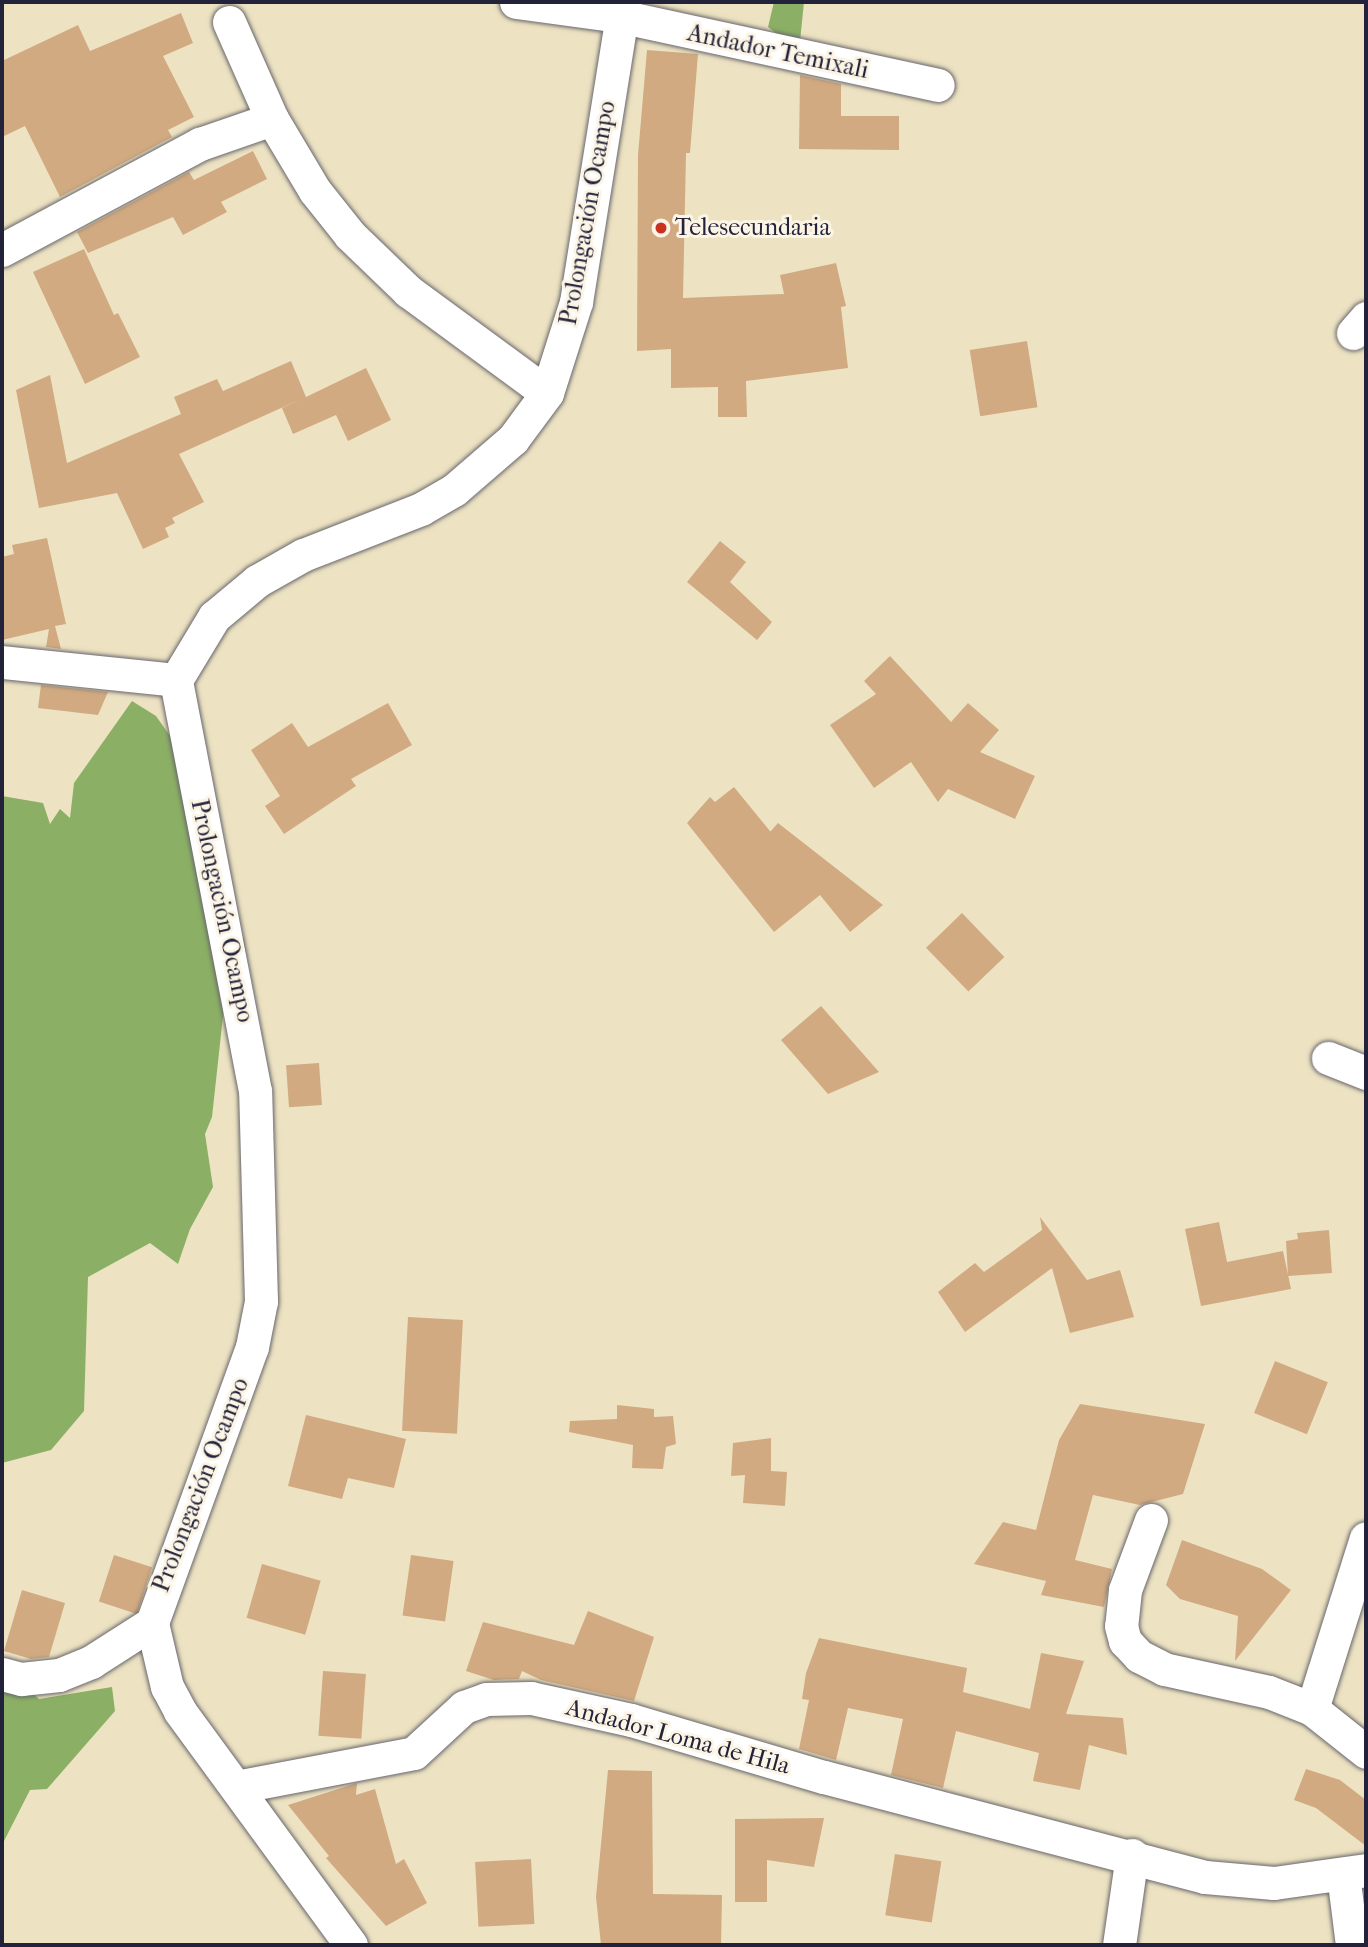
<!DOCTYPE html>
<meta charset="utf-8">
<style>
body{margin:0}
#map{position:relative;width:1368px;height:1947px;overflow:hidden;background:#ede3c3;font-family:"IM FELL French Canon",serif}
div>[style]{position:absolute}
[style*='--x']{left:calc(var(--x)*1px);top:calc(var(--y)*1px);width:calc(var(--w)*1px);rotate:calc(var(--a)*1deg)}
.forest>*{inset:0;background:#8bb065}
.building>*{inset:0;background:#d1aa81;transform-origin:0 0}
.roads{filter:drop-shadow(0 0 2px #69666b) drop-shadow(0 0 2px #69666b)}
.street>*{height:33px;margin:-16.5px;padding:0 16.5px;transform-origin:16.5px;border-radius:16.5px;background:#fff}
.dots>*{width:19px;height:19px;translate:-50% -50%;box-sizing:border-box;border:4px solid #fcf5e5;border-radius:50%}
span{translate:-50% -50%;white-space:nowrap;text-align:center;line-height:1.15;-webkit-text-stroke:6px #fcf5e5;paint-order:stroke}
.street-label{font-size:24px;color:#22223b}
.poi-label{font-size:24px;color:#22223b}
.left{translate:0 -50%;text-align:left}
.frame{position:absolute;inset:0;border:4px solid #22223b;pointer-events:none}
</style>
<div id="map">
<div class="forest">
<div style="clip-path:polygon(774px 2px,804px 2px,799px 51px,768px 27px)"></div>
<div style="clip-path:polygon(132px 701px,156px 716px,180px 750px,204px 882px,244px 939px,248px 967px,224px 1007px,212px 1117px,205px 1134px,213px 1187px,190px 1229px,178px 1264px,150px 1243px,88px 1277px,84px 1411px,51px 1450px,2px 1463px,2px 796px,43px 803px,50px 824px,60px 809px,70px 818px,74px 783px)"></div>
<div style="clip-path:polygon(2px 1675px,19px 1681px,39px 1699px,112px 1687px,115px 1711px,47px 1789px,30px 1790px,2px 1845px)"></div>
</div>
<div class="building">
<div style="clip-path:polygon(181px 13px,193px 43px,163px 56px,194px 117px,168px 130px,172px 137px,60px 197px,25px 126px,2px 137px,2px 61px,78px 25px,90px 51px)"></div>
<div style="clip-path:polygon(647px 50px,698px 54px,690px 153px,686px 153px,683px 298px,784px 294px,780px 275px,836px 263px,846px 306px,841px 307px,848px 368px,746px 381px,747px 417px,718px 417px,718px 387px,671px 388px,671px 349px,637px 351px,638px 155px)"></div>
<div style="clip-path:polygon(800px 75px,841px 84px,841px 116px,899px 116px,899px 150px,799px 149px)"></div>
<div style="clip-path:polygon(253px 151px,267px 179px,221px 202px,227px 212px,183px 235px,173px 217px,88px 253px,77px 232px,189px 172px,194px 180px)"></div>
<div style="clip-path:polygon(84px 249px,114px 315px,118px 313px,140px 357px,85px 384px,33px 272px)"></div>
<div style="left:1027px;top:341px;width:67px;height:58px;rotate:81deg"></div>
<div style="clip-path:polygon(291px 361px,306px 397px,366px 368px,391px 420px,348px 441px,336px 415px,293px 434px,282px 408px,301px 399px,179px 454px,204px 502px,172px 518px,175px 523px,165px 528px,169px 537px,143px 549px,117px 493px,39px 508px,16px 390px,50px 375px,67px 463px,181px 414px,174px 397px,217px 379px,223px 391px)"></div>
<div style="clip-path:polygon(47px 538px,66px 624px,55px 626px,61px 649px,46px 647px,49px 629px,2px 640px,2px 557px,14px 554px,12px 545px)"></div>
<div style="clip-path:polygon(720px 541px,746px 562px,730px 582px,772px 622px,757px 640px,687px 582px)"></div>
<div style="clip-path:polygon(890px 656px,951px 722px,968px 703px,999px 730px,980px 752px,1035px 776px,1015px 819px,948px 789px,938px 802px,911px 762px,874px 788px,830px 725px,876px 694px,864px 681px)"></div>
<div style="clip-path:polygon(41px 685px,108px 692px,98px 715px,38px 708px)"></div>
<div style="clip-path:polygon(388px 703px,412px 745px,351px 779px,356px 786px,284px 834px,265px 806px,280px 796px,251px 750px,292px 723px,308px 747px)"></div>
<div style="clip-path:polygon(734px 787px,774px 836px,770px 832px,778px 823px,883px 905px,850px 932px,820px 895px,774px 932px,687px 823px,710px 797px,715px 802px)"></div>
<div style="left:962px;top:913px;width:61px;height:50px;rotate:46deg"></div>
<div style="clip-path:polygon(821px 1006px,879px 1072px,828px 1094px,781px 1040px)"></div>
<div style="left:319px;top:1063px;width:42px;height:33px;rotate:86deg"></div>
<div style="clip-path:polygon(1040px 1217px,1087px 1280px,1120px 1270px,1134px 1317px,1070px 1333px,1052px 1268px,965px 1332px,938px 1292px,975px 1263px,984px 1272px,1042px 1230px)"></div>
<div style="clip-path:polygon(1219px 1222px,1227px 1262px,1283px 1251px,1291px 1289px,1201px 1306px,1185px 1229px)"></div>
<div style="clip-path:polygon(1329px 1230px,1332px 1273px,1288px 1276px,1286px 1241px,1298px 1239px,1297px 1233px)"></div>
<div style="left:408px;top:1317px;width:55px;height:114px;rotate:3deg"></div>
<div style="left:1275px;top:1361px;width:57px;height:56px;rotate:22deg"></div>
<div style="clip-path:polygon(1080px 1404px,1205px 1424px,1183px 1494px,1140px 1505px,1093px 1495px,1075px 1560px,1112px 1569px,1104px 1607px,1041px 1595px,1046px 1581px,974px 1564px,1003px 1522px,1036px 1530px,1059px 1440px)"></div>
<div style="clip-path:polygon(617px 1405px,654px 1409px,654px 1417px,673px 1416px,676px 1444px,666px 1447px,663px 1469px,632px 1468px,633px 1445px,569px 1432px,570px 1421px,617px 1419px)"></div>
<div style="clip-path:polygon(306px 1415px,406px 1439px,394px 1488px,348px 1478px,342px 1499px,288px 1486px)"></div>
<div style="clip-path:polygon(771px 1438px,771px 1471px,787px 1472px,785px 1506px,743px 1503px,745px 1475px,731px 1476px,733px 1443px)"></div>
<div style="clip-path:polygon(1182px 1540px,1262px 1569px,1291px 1590px,1235px 1661px,1238px 1616px,1180px 1599px,1166px 1585px)"></div>
<div style="left:114px;top:1555px;width:40px;height:49px;rotate:18deg"></div>
<div style="left:411px;top:1555px;width:43px;height:61px;rotate:8deg"></div>
<div style="left:262px;top:1564px;width:61px;height:56px;rotate:16deg"></div>
<div style="clip-path:polygon(22px 1590px,65px 1603px,49px 1657px,31px 1659px,4px 1651px)"></div>
<div style="clip-path:polygon(588px 1611px,654px 1637px,634px 1701px,541px 1680px,522px 1671px,519px 1679px,494px 1680px,466px 1671px,483px 1622px,574px 1645px)"></div>
<div style="clip-path:polygon(819px 1638px,967px 1668px,963px 1692px,1030px 1709px,1041px 1653px,1084px 1661px,1066px 1714px,1123px 1718px,1127px 1755px,1089px 1745px,1080px 1790px,1033px 1781px,1039px 1753px,956px 1731px,943px 1788px,891px 1775px,903px 1719px,848px 1708px,836px 1760px,799px 1749px,809px 1700px,802px 1699px,806px 1673px)"></div>
<div style="left:323px;top:1671px;width:43px;height:65px;rotate:4deg"></div>
<div style="clip-path:polygon(1306px 1769px,1340px 1780px,1366px 1800px,1366px 1846px,1316px 1808px,1294px 1800px)"></div>
<div style="clip-path:polygon(608px 1770px,652px 1771px,653px 1894px,722px 1895px,721px 1945px,601px 1945px,596px 1897px)"></div>
<div style="clip-path:polygon(357px 1783px,356px 1795px,375px 1789px,396px 1864px,404px 1859px,427px 1903px,386px 1926px,326px 1858px,329px 1856px,288px 1805px)"></div>
<div style="clip-path:polygon(824px 1818px,814px 1867px,767px 1860px,767px 1902px,735px 1902px,735px 1819px)"></div>
<div style="left:895px;top:1854px;width:47px;height:62px;rotate:9deg"></div>
<div style="left:531px;top:1859px;width:65px;height:56px;rotate:87deg"></div>
</div>
<div class="roads">
<div class="street">
<div style="--x:516;--y:2;--w:104;--a:7.7"></div>
<div style="--x:619;--y:16;--w:326;--a:12.2"></div>
<div style="--x:229;--y:22;--w:106;--a:66.1"></div>
<div style="--x:272;--y:119;--w:84;--a:59.2"></div>
<div style="--x:315;--y:191;--w:56;--a:51.5"></div>
<div style="--x:350;--y:235;--w:81;--a:44"></div>
<div style="--x:408;--y:291;--w:172;--a:36.3"></div>
<div style="--x:2;--y:250;--w:225;--a:-28.2"></div>
<div style="--x:200;--y:144;--w:76;--a:-19.1"></div>
<div style="--x:1353;--y:333;--w:20;--a:-49"></div>
<div style="--x:2;--y:662;--w:175;--a:5.9"></div>
<div style="--x:1328;--y:1058;--w:41;--a:21.5"></div>
<div style="--x:1151;--y:1520;--w:75;--a:110.4"></div>
<div style="--x:1125;--y:1590;--w:36;--a:96"></div>
<div style="--x:1121;--y:1626;--w:16;--a:75"></div>
<div style="--x:1125;--y:1641;--w:21;--a:47"></div>
<div style="--x:1139;--y:1656;--w:28;--a:27"></div>
<div style="--x:1164;--y:1669;--w:107;--a:12.4"></div>
<div style="--x:1269;--y:1692;--w:46;--a:21.6"></div>
<div style="--x:1312;--y:1709;--w:69;--a:38.5"></div>
<div style="--x:2;--y:1674;--w:20;--a:15"></div>
<div style="--x:21;--y:1679;--w:38;--a:-6"></div>
<div style="--x:59;--y:1675;--w:35;--a:-22"></div>
<div style="--x:91;--y:1662;--w:72;--a:-32.6"></div>
<div style="--x:1312;--y:1709;--w:179;--a:-72.5"></div>
<div style="--x:236;--y:1787;--w:181;--a:-10.8"></div>
<div style="--x:414;--y:1753;--w:68;--a:-42.6"></div>
<div style="--x:464;--y:1707;--w:23;--a:-20"></div>
<div style="--x:486;--y:1699;--w:45;--a:-1.3"></div>
<div style="--x:531;--y:1698;--w:102;--a:12.4"></div>
<div style="--x:631;--y:1720;--w:201;--a:16.5"></div>
<div style="--x:824;--y:1777;--w:394;--a:14.7"></div>
<div style="--x:1205;--y:1877;--w:69;--a:5"></div>
<div style="--x:1274;--y:1883;--w:93;--a:-8"></div>
<div style="--x:1343;--y:1874;--w:72;--a:82.8"></div>
<div style="--x:351;--y:1945;--w:290;--a:-126.2"></div>
<div style="--x:180;--y:1711;--w:27;--a:-118"></div>
<div style="--x:167;--y:1687;--w:66;--a:-103.2"></div>
<div style="--x:152;--y:1623;--w:294;--a:-70.1"></div>
<div style="--x:252;--y:1347;--w:47;--a:-78.9"></div>
<div style="--x:261;--y:1301;--w:210;--a:-91.6"></div>
<div style="--x:255;--y:1091;--w:419;--a:-100.9"></div>
<div style="--x:176;--y:680;--w:74;--a:-58.9"></div>
<div style="--x:214;--y:617;--w:56;--a:-39.9"></div>
<div style="--x:257;--y:581;--w:53;--a:-29.5"></div>
<div style="--x:303;--y:555;--w:127;--a:-21.3"></div>
<div style="--x:421;--y:509;--w:38;--a:-30"></div>
<div style="--x:454;--y:490;--w:78;--a:-40.8"></div>
<div style="--x:513;--y:439;--w:57;--a:-53.5"></div>
<div style="--x:547;--y:393;--w:96;--a:-72.3"></div>
<div style="--x:576;--y:302;--w:304;--a:-80.9"></div>
<div style="--x:1119;--y:1945;--w:91;--a:-81.8"></div>
</div>
</div>
<div class="dots">
<div style="left:661px;top:228px;background:#c8321e"></div>
</div>
<div class="street-label">
<span style="left:778px;top:52px;rotate:12deg">Andador Temixali</span>
<span style="left:588px;top:213px;rotate:-80deg">Prolongación Ocampo</span>
<span style="left:222px;top:911px;rotate:78deg">Prolongación Ocampo</span>
<span style="left:201px;top:1485px;rotate:-69deg">Prolongación Ocampo</span>
<span style="left:678px;top:1737px;rotate:15deg">Andador Loma de Hila</span>
</div>
<div class="poi-label">
<span class="left" style="left:675px;top:228px">Telesecundaria</span>
</div>
<div class="frame"></div>
</div>
